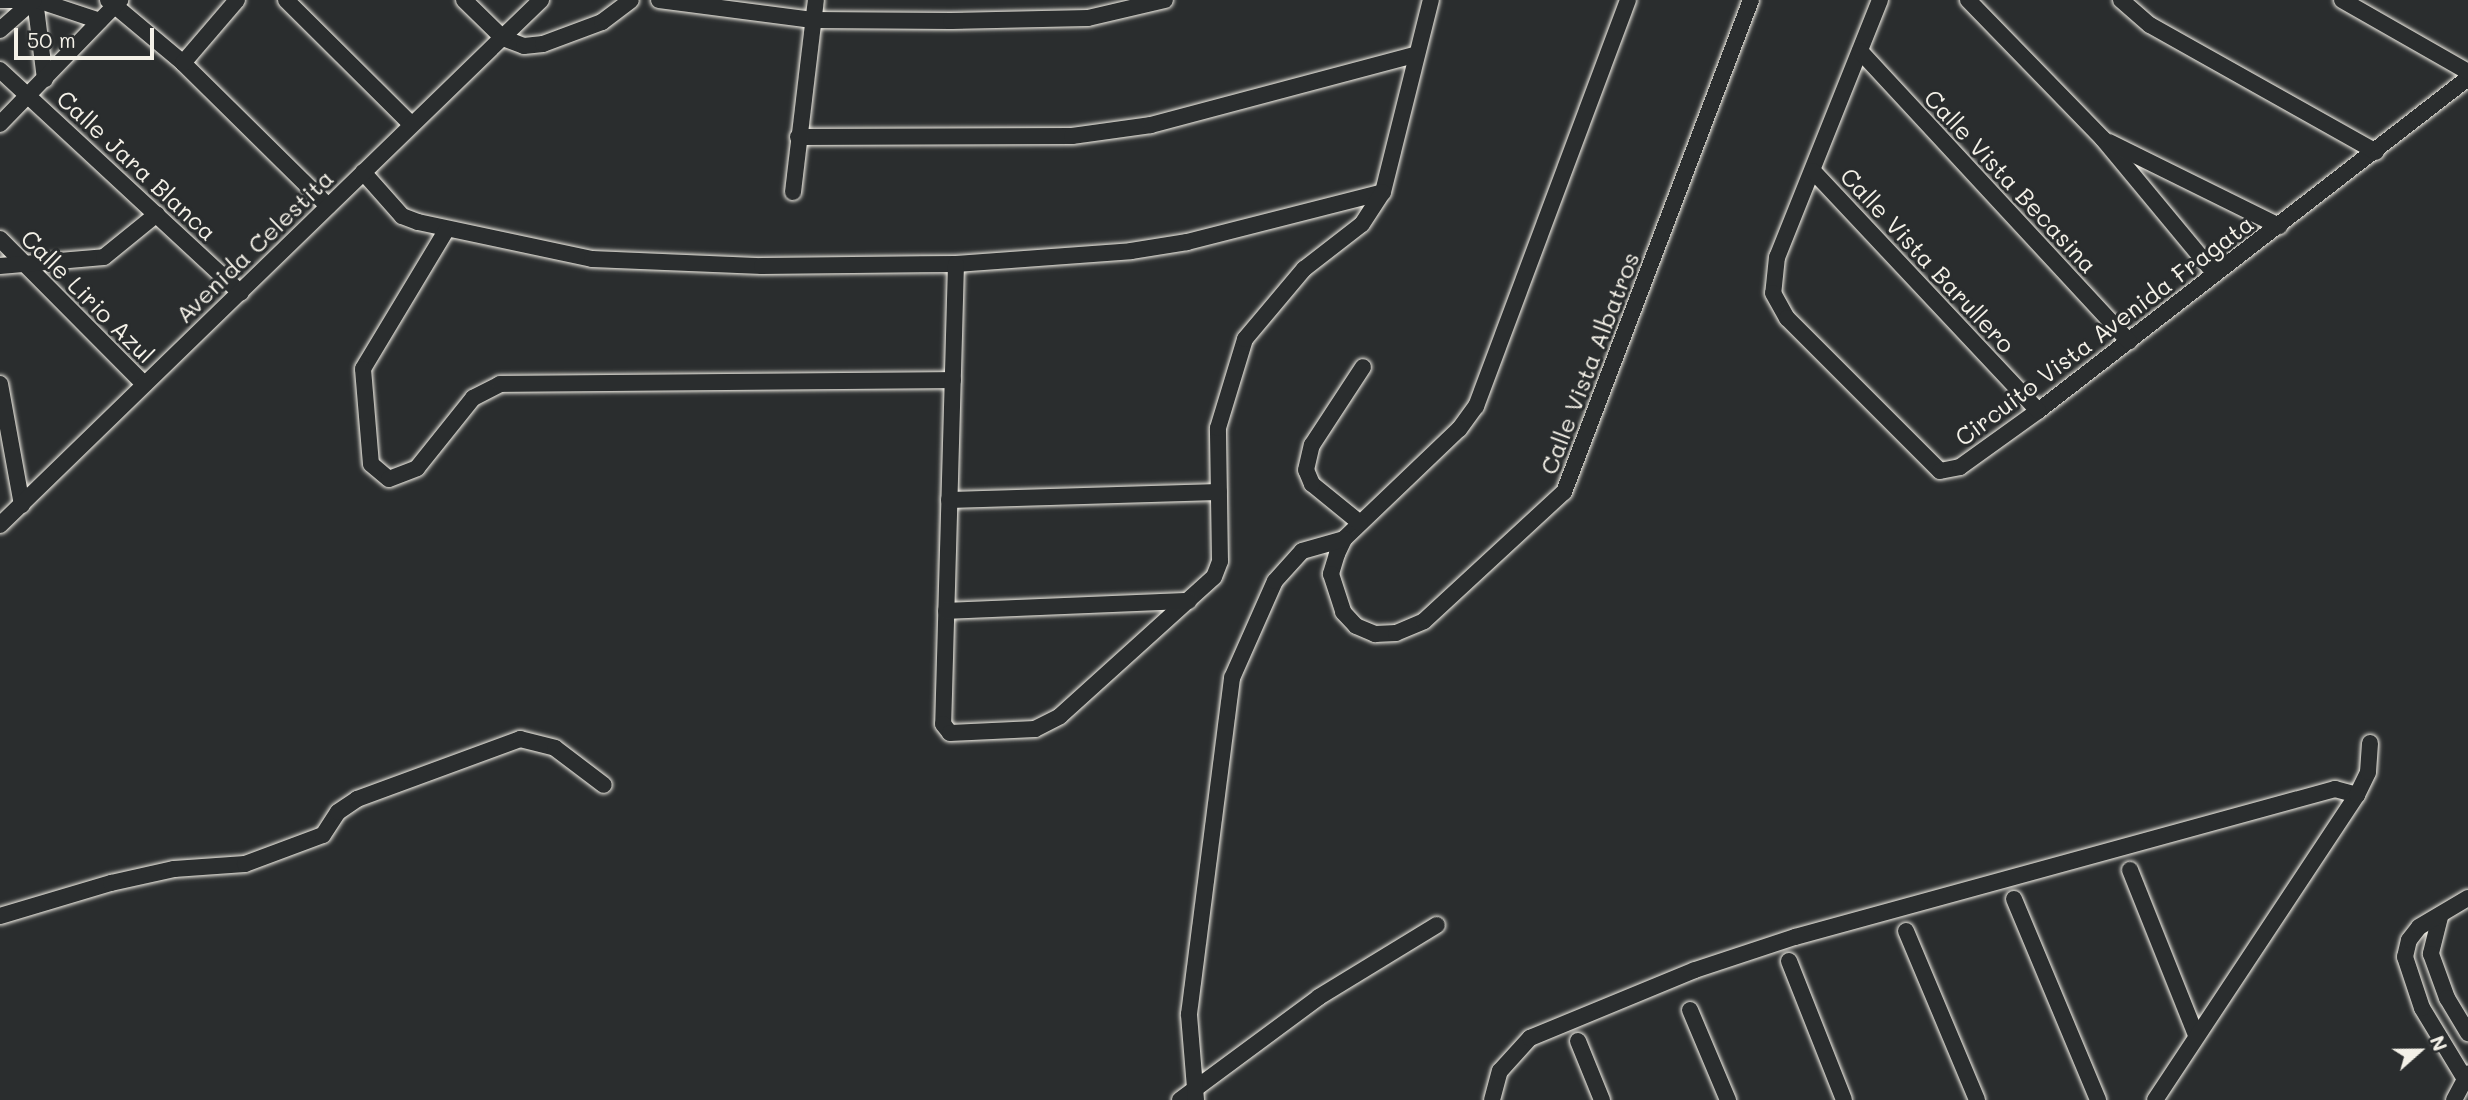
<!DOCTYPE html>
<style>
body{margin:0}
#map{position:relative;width:2468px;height:1100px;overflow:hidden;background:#2a2d2e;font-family:Mali,sans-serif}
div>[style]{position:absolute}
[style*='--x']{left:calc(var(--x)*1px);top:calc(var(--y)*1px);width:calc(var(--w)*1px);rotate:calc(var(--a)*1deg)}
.roads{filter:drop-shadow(0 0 2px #f4f1e8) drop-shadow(0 0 2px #f4f1e8)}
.minor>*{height:16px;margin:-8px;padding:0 8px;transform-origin:8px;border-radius:8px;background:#2a2d2e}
span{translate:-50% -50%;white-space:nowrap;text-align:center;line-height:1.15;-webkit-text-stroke:6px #2a2d2e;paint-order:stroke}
.street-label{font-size:24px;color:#f4f1e8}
.north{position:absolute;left:2384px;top:1016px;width:70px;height:70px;-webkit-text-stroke:5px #2a2d2e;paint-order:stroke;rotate:69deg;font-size:19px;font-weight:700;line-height:28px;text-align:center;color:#f4f1e8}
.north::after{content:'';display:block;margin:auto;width:24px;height:32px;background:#f4f1e8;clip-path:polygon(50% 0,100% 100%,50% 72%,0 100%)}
.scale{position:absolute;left:14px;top:28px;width:140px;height:32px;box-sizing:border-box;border:4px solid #f4f1e8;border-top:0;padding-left:9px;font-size:21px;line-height:24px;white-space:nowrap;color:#f4f1e8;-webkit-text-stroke:5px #2a2d2e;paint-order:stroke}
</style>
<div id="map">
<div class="roads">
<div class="minor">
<div style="--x:0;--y:0;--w:24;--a:0"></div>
<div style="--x:35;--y:0;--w:80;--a:82.8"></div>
<div style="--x:37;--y:0;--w:66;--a:18.4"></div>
<div style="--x:108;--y:0;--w:98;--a:40"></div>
<div style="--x:183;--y:63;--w:204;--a:44.6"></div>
<div style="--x:286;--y:0;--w:176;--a:44.8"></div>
<div style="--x:464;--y:0;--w:54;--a:44.3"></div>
<div style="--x:503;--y:38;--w:22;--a:21"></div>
<div style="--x:524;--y:46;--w:19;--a:-6"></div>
<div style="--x:543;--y:44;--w:63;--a:-20.4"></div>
<div style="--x:602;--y:22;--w:36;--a:-37"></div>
<div style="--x:659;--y:0;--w:155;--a:7.4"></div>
<div style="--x:813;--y:20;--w:138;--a:0.4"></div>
<div style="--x:951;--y:21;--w:137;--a:-1.3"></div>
<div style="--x:1088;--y:18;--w:79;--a:-13.2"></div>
<div style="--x:1628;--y:0;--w:434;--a:110.5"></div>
<div style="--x:1476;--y:406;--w:29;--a:126"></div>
<div style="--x:1459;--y:429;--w:159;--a:136.3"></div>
<div style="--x:1344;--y:539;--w:17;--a:115"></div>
<div style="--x:1337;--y:554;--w:21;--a:107"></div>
<div style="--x:1331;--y:574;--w:40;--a:72"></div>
<div style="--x:1343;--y:612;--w:19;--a:47"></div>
<div style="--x:1356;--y:626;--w:21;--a:23"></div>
<div style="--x:1375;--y:634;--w:21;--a:-3"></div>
<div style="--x:1396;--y:633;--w:30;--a:-23"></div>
<div style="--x:1424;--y:621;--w:190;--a:-42.7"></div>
<div style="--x:1564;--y:492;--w:526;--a:-69.19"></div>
<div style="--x:1880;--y:0;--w:277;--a:111.8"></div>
<div style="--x:1777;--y:257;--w:36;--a:96"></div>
<div style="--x:1773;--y:293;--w:29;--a:61"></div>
<div style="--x:1787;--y:318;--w:216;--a:45"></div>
<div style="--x:1940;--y:471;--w:20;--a:-11"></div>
<div style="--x:1960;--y:467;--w:96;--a:-35.7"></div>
<div style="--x:2038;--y:411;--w:544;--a:-37.75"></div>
<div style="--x:1968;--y:0;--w:194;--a:45.8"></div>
<div style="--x:2103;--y:139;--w:175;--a:50.3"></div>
<div style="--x:2121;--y:0;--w:38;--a:41"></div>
<div style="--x:2150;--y:25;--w:259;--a:29.3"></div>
<div style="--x:2342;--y:0;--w:145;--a:29.7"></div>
<div style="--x:0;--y:30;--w:45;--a:-41.4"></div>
<div style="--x:1860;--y:51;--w:396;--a:47.2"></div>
<div style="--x:183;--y:63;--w:83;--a:-49.4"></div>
<div style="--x:0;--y:70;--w:328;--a:42.8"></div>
<div style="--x:0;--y:124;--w:173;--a:-45.9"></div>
<div style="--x:798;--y:137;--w:274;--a:-0.2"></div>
<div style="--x:1072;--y:136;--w:80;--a:-7.9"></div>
<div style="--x:1151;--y:125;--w:272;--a:-14.9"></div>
<div style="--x:2109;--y:142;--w:190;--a:26.3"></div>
<div style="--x:1813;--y:171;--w:329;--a:46.8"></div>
<div style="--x:363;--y:172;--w:59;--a:48.4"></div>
<div style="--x:402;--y:216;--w:17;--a:21"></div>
<div style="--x:418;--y:222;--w:178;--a:12"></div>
<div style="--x:592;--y:259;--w:170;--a:2.4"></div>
<div style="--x:762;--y:266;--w:194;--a:-0.6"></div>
<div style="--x:956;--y:264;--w:175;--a:-4.2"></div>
<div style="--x:1131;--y:251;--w:57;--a:-9.1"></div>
<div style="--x:1187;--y:242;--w:202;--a:-14.3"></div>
<div style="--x:1383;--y:192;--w:198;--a:-76"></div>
<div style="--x:793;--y:192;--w:193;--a:-83.2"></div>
<div style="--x:447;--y:229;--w:163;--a:121"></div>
<div style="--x:363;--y:369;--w:95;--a:85.2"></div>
<div style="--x:371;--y:464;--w:23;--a:40"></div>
<div style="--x:389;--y:479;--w:30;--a:-21"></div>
<div style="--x:417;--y:468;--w:90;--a:-51.3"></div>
<div style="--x:473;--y:398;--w:30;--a:-27"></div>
<div style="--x:500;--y:384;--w:453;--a:-0.5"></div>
<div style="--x:0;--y:239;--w:204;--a:45.2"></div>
<div style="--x:956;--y:264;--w:460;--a:91.6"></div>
<div style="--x:943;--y:724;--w:11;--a:52"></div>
<div style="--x:950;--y:733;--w:85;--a:-2.7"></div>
<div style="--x:1035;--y:729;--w:28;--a:-27"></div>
<div style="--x:1060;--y:716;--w:207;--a:-42.1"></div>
<div style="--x:1214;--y:577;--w:17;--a:-69"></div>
<div style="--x:1220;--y:561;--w:133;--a:-90.9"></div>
<div style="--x:1218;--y:428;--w:93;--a:-73.1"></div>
<div style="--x:1245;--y:339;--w:92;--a:-49.9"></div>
<div style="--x:1304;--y:269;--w:73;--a:-37.8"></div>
<div style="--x:1362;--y:224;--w:38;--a:-57"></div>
<div style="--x:0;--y:266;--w:104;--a:-4.9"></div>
<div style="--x:104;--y:257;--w:68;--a:-39.1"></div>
<div style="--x:0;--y:384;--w:123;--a:79.7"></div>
<div style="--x:949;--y:500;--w:270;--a:-1.7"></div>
<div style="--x:1360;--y:523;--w:62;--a:-140.9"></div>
<div style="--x:1312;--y:484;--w:15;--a:-113"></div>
<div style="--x:1306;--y:470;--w:26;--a:-77"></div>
<div style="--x:1312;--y:445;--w:93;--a:-56.8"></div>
<div style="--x:0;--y:525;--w:754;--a:-44.14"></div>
<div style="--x:946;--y:611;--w:243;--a:-2.4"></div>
<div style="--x:2130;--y:870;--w:178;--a:68.2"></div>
<div style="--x:2014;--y:899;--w:218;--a:67.3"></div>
<div style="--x:0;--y:916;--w:116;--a:-16.6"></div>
<div style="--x:111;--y:883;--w:65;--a:-12.5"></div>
<div style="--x:174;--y:869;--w:71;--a:-4"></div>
<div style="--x:245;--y:864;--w:83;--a:-20.4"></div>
<div style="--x:323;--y:835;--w:27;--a:-57"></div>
<div style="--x:338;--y:812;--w:23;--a:-34"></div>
<div style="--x:357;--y:799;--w:174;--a:-20.2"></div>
<div style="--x:520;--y:739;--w:36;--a:14"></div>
<div style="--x:555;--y:748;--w:61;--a:37.1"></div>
<div style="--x:2440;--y:917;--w:38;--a:104"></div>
<div style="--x:2431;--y:954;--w:47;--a:70"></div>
<div style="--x:2447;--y:998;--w:41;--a:59"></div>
<div style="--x:1906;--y:931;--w:183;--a:67.2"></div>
<div style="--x:1789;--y:961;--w:149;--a:68.4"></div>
<div style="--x:1690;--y:1010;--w:98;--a:67.1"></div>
<div style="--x:1578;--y:1041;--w:64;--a:67.9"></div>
<div style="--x:2465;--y:1079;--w:83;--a:-121.2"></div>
<div style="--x:2422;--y:1008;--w:54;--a:-108.4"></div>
<div style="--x:2405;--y:957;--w:17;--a:-77"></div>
<div style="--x:2409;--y:940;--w:16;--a:-52"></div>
<div style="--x:2419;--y:927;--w:57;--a:-30.6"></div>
<div style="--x:1180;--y:1100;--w:173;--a:-36.5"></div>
<div style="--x:1319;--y:997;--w:138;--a:-31.4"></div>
<div style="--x:1196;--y:1100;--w:86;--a:-94.7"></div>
<div style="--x:1189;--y:1014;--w:339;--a:-82.7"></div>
<div style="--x:1232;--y:678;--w:106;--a:-66.1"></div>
<div style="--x:1275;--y:581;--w:40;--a:-48"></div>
<div style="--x:1302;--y:551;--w:44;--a:-15.9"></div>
<div style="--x:1492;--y:1100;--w:30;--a:-75"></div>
<div style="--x:1500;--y:1071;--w:45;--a:-47.7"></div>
<div style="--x:1530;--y:1038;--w:178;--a:-22.4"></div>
<div style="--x:1695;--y:970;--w:105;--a:-18.3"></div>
<div style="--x:1795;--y:937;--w:560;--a:-15.33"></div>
<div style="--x:2335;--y:789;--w:23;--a:15"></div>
<div style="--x:2155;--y:1100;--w:366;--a:-56.5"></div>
<div style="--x:2357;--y:795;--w:25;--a:-64"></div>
<div style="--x:2368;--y:772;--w:29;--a:-86"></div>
<div style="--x:2454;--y:1100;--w:30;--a:-62"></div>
</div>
</div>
<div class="street-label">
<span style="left:137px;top:165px;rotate:43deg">Calle Jara Blanca</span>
<span style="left:2011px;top:181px;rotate:47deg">Calle Vista Becasina</span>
<span style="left:254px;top:246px;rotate:-44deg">Avenida Celestita</span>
<span style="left:1928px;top:260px;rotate:47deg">Calle Vista Barullero</span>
<span style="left:88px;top:296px;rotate:45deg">Calle Lirio Azul</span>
<span style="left:2104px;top:330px;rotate:-37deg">Circuito Vista Avenida Fragata</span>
<span style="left:1589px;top:363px;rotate:-69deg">Calle Vista Albatros</span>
</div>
<div class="north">N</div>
<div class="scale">50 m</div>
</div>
